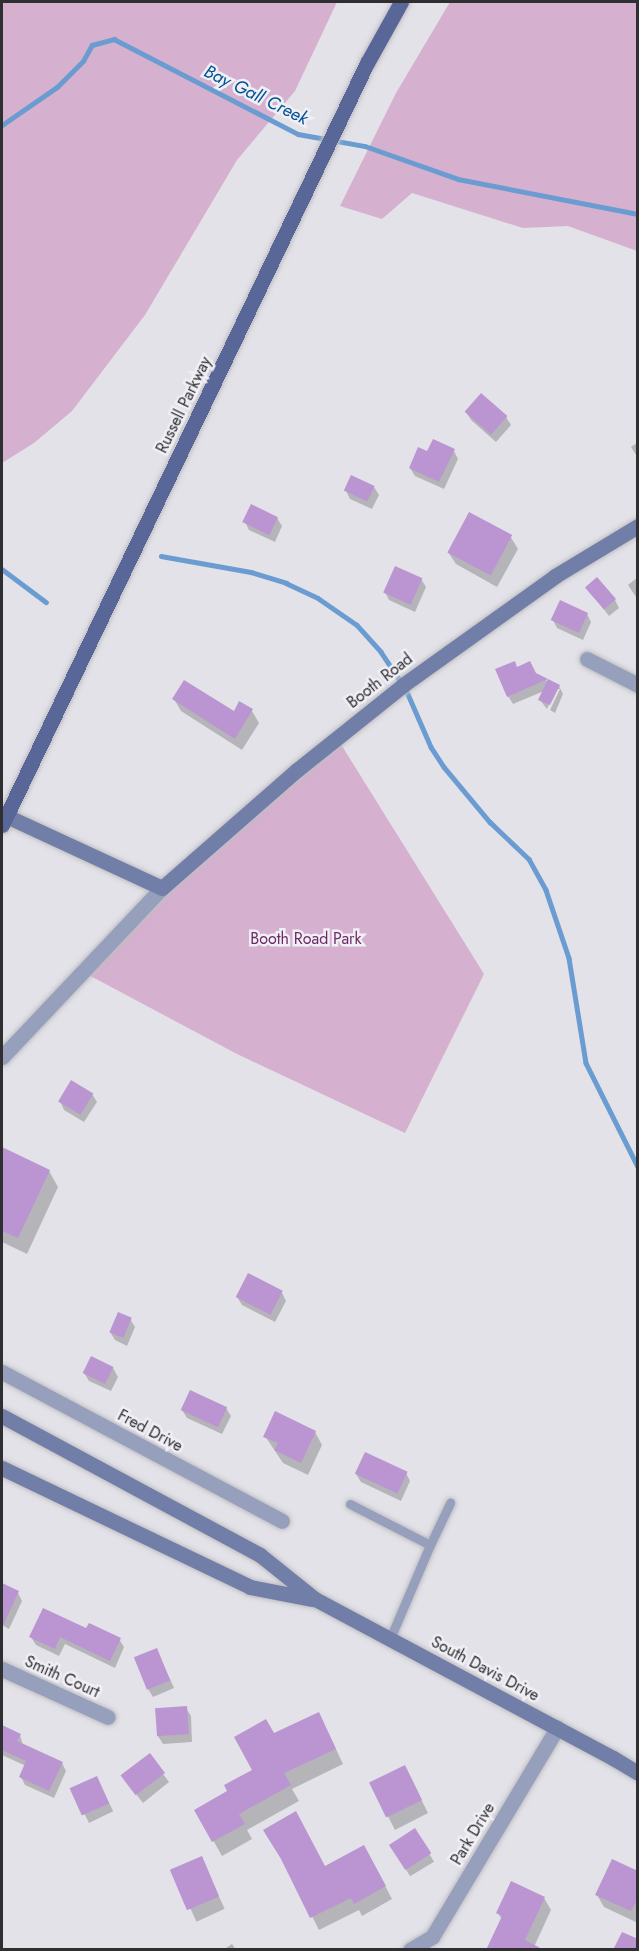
<!DOCTYPE html>
<style>
body{margin:0}
#map{position:relative;width:639px;height:1951px;overflow:hidden;background:#e3e2e8;font-family:Jost,sans-serif}
div>[style]{position:absolute}
[style*='--x']{left:calc(var(--x)*1px);top:calc(var(--y)*1px);width:calc(var(--w)*1px);rotate:calc(var(--a)*1deg)}
.green>*{inset:0;background:#d6b0cf}
.shadow>*{inset:0;background:#0003;transform-origin:0 0}
.stream>*{height:4.5px;margin:-2.25px;padding:0 2.25px;transform-origin:2.25px;border-radius:2.25px;background:#6a9cd1}
.building>*{inset:0;background:#ba95d1;transform-origin:0 0}
.roads{filter:drop-shadow(0 0 2px #bfbec3) drop-shadow(0 0 2px #bfbec3)}
.lane>*{height:9px;margin:-4.5px;padding:0 4.5px;transform-origin:4.5px;border-radius:4.5px;background:#96a0bc}
.street>*{height:15px;margin:-7.5px;padding:0 7.5px;transform-origin:7.5px;border-radius:7.5px;background:#96a0bc}
.secondary>*{height:15px;margin:-7.5px;padding:0 7.5px;transform-origin:7.5px;border-radius:7.5px;background:#717ea7}
.primary>*{height:15px;margin:-7.5px;padding:0 7.5px;transform-origin:7.5px;border-radius:7.5px;background:#586698}
span{translate:-50% -50%;white-space:nowrap;text-align:center;line-height:1.15;-webkit-text-stroke:5px #f0eff5;paint-order:stroke}
.street-label{font-size:16px;color:#2f2f31}
.park-label{font-size:16px;color:#6e2966}
.water-label{font-size:18px;color:#005292;font-style:italic}
.frame{position:absolute;inset:0;border:3px solid #2f2f31;pointer-events:none}
</style>
<div id="map">
<div class="green">
<div style="clip-path:polygon(2px 2px,337px 2px,295px 91px,237px 160px,145px 315px,72px 411px,34px 443px,2px 463px)"></div>
<div style="clip-path:polygon(450px 2px,637px 2px,637px 251px,568px 226px,523px 228px,412px 193px,382px 219px,340px 206px,396px 93px)"></div>
<div style="clip-path:polygon(337px 738px,484px 974px,405px 1133px,237px 1054px,83px 972px,162px 888px)"></div>
</div>
<div class="shadow">
<div style="clip-path:polygon(481px 395px,506px 417px,511px 425px,496px 442px,471px 420px,466px 412px)"></div>
<div style="clip-path:polygon(638px 442px,638px 458px,631px 447px)"></div>
<div style="clip-path:polygon(454px 451px,458px 459px,444px 489px,415px 476px,410px 468px)"></div>
<div style="clip-path:polygon(374px 487px,379px 495px,372px 509px,350px 499px,346px 491px)"></div>
<div style="clip-path:polygon(277px 518px,282px 526px,275px 542px,249px 530px,245px 522px)"></div>
<div style="clip-path:polygon(510px 536px,518px 549px,497px 587px,456px 564px,448px 552px)"></div>
<div style="clip-path:polygon(638px 577px,638px 600px,628px 585px)"></div>
<div style="clip-path:polygon(421px 579px,426px 587px,415px 612px,389px 600px,385px 592px)"></div>
<div style="clip-path:polygon(587px 587px,615px 600px,619px 608px,609px 616px)"></div>
<div style="clip-path:polygon(587px 614px,591px 622px,583px 640px,557px 628px,553px 620px)"></div>
<div style="clip-path:polygon(517px 668px,559px 686px,563px 694px,555px 713px,550px 710px,560px 689px,556px 689px,547px 709px,540px 700px,544px 691px,513px 704px,508px 696px)"></div>
<div style="clip-path:polygon(174px 699px,234px 713px,252px 711px,259px 723px,242px 750px,181px 711px)"></div>
<div style="clip-path:polygon(92px 1094px,97px 1102px,84px 1122px,64px 1110px,60px 1101px)"></div>
<div style="clip-path:polygon(5px 1150px,49px 1171px,58px 1187px,27px 1254px,2px 1242px,2px 1158px)"></div>
<div style="clip-path:polygon(282px 1293px,286px 1301px,275px 1322px,242px 1305px,237px 1297px)"></div>
<div style="clip-path:polygon(130px 1319px,135px 1327px,127px 1346px,115px 1340px,110px 1332px)"></div>
<div style="clip-path:polygon(113px 1368px,118px 1377px,111px 1391px,89px 1381px,84px 1373px)"></div>
<div style="clip-path:polygon(226px 1408px,231px 1416px,222px 1434px,187px 1418px,182px 1410px)"></div>
<div style="clip-path:polygon(315px 1432px,322px 1445px,308px 1475px,283px 1463px,265px 1436px)"></div>
<div style="clip-path:polygon(406px 1473px,410px 1481px,401px 1501px,361px 1482px,356px 1474px)"></div>
<div style="clip-path:polygon(2px 1585px,18px 1593px,22px 1601px,9px 1629px,2px 1625px)"></div>
<div style="clip-path:polygon(87px 1630px,119px 1639px,124px 1647px,115px 1668px,65px 1644px,59px 1656px,36px 1645px,31px 1637px)"></div>
<div style="clip-path:polygon(157px 1650px,174px 1688px,153px 1697px,148px 1689px)"></div>
<div style="clip-path:polygon(186px 1708px,191px 1716px,192px 1742px,163px 1744px,158px 1736px)"></div>
<div style="clip-path:polygon(2px 1727px,20px 1735px,23px 1745px,62px 1763px,66px 1771px,54px 1798px,25px 1785px,21px 1777px,26px 1766px,2px 1755px)"></div>
<div style="clip-path:polygon(327px 1730px,343px 1764px,292px 1789px,299px 1801px,247px 1830px,252px 1839px,222px 1856px,196px 1810px,229px 1792px,255px 1770px)"></div>
<div style="clip-path:polygon(149px 1755px,169px 1782px,143px 1803px,128px 1784px)"></div>
<div style="left:97px;top:1778px;width:37px;height:27px;rotate:64deg"></div>
<div style="clip-path:polygon(411px 1779px,428px 1813px,395px 1830px,371px 1783px)"></div>
<div style="left:415px;top:1830px;width:37px;height:28px;rotate:59deg"></div>
<div style="left:201px;top:1858px;width:56px;height:31px;rotate:65deg"></div>
<div style="clip-path:polygon(371px 1859px,392px 1899px,362px 1916px,359px 1910px,319px 1930px,285px 1863px,325px 1868px)"></div>
<div style="clip-path:polygon(638px 1873px,638px 1923px,604px 1907px,597px 1895px)"></div>
<div style="clip-path:polygon(544px 1898px,551px 1910px,533px 1949px,502px 1920px,498px 1913px)"></div>
<div style="clip-path:polygon(232px 1944px,236px 1950px,223px 1950px)"></div>
</div>
<div class="stream">
<div style="--x:2;--y:125;--w:67;--a:-34.6"></div>
<div style="--x:57;--y:87;--w:37;--a:-45"></div>
<div style="--x:83;--y:61;--w:18;--a:-61"></div>
<div style="--x:92;--y:45;--w:23;--a:-15"></div>
<div style="--x:114;--y:39;--w:207;--a:27.3"></div>
<div style="--x:298;--y:134;--w:68;--a:10.2"></div>
<div style="--x:365;--y:146;--w:99;--a:19.5"></div>
<div style="--x:458;--y:179;--w:183;--a:11"></div>
<div style="--x:161;--y:556;--w:91;--a:10.1"></div>
<div style="--x:251;--y:572;--w:37;--a:17"></div>
<div style="--x:286;--y:583;--w:35;--a:25"></div>
<div style="--x:318;--y:598;--w:47;--a:34.7"></div>
<div style="--x:357;--y:625;--w:36;--a:48"></div>
<div style="--x:381;--y:652;--w:36;--a:56"></div>
<div style="--x:2;--y:569;--w:55;--a:36.9"></div>
<div style="--x:407;--y:692;--w:60;--a:66.4"></div>
<div style="--x:431;--y:747;--w:24;--a:57"></div>
<div style="--x:444;--y:767;--w:72;--a:50.1"></div>
<div style="--x:490;--y:822;--w:54;--a:43.5"></div>
<div style="--x:529;--y:859;--w:35;--a:61"></div>
<div style="--x:546;--y:890;--w:72;--a:71.3"></div>
<div style="--x:569;--y:958;--w:106;--a:80.8"></div>
<div style="--x:586;--y:1063;--w:116;--a:63.4"></div>
</div>
<div class="building">
<div style="left:481px;top:393px;width:35px;height:25px;rotate:41deg"></div>
<div style="clip-path:polygon(433px 439px,455px 449px,439px 482px,409px 468px,418px 447px,427px 451px)"></div>
<div style="left:351px;top:475px;width:26px;height:17px;rotate:25deg"></div>
<div style="left:251px;top:504px;width:30px;height:20px;rotate:26deg"></div>
<div style="left:469px;top:512px;width:49px;height:46px;rotate:28deg"></div>
<div style="left:395px;top:566px;width:30px;height:29px;rotate:24deg"></div>
<div style="left:597px;top:577px;width:29px;height:16px;rotate:49deg"></div>
<div style="left:560px;top:600px;width:31px;height:22px;rotate:25deg"></div>
<div style="clip-path:polygon(515px 661px,517px 667px,530px 661px,536px 673px,560px 685px,550px 705px,538px 700px,548px 679px,507px 697px,495px 669px)"></div>
<div style="clip-path:polygon(184px 680px,234px 711px,239px 701px,253px 709px,235px 739px,172px 699px)"></div>
<div style="left:71px;top:1080px;width:26px;height:25px;rotate:31deg"></div>
<div style="clip-path:polygon(2px 1147px,50px 1170px,18px 1238px,2px 1231px)"></div>
<div style="left:248px;top:1273px;width:39px;height:27px;rotate:27deg"></div>
<div style="left:118px;top:1312px;width:15px;height:22px;rotate:23deg"></div>
<div style="left:91px;top:1356px;width:25px;height:19px;rotate:26deg"></div>
<div style="left:190px;top:1390px;width:41px;height:22px;rotate:25deg"></div>
<div style="clip-path:polygon(275px 1411px,316px 1431px,301px 1463px,274px 1450px,278px 1443px,263px 1437px)"></div>
<div style="left:365px;top:1452px;width:47px;height:24px;rotate:25deg"></div>
<div style="clip-path:polygon(2px 1583px,19px 1591px,2px 1628px)"></div>
<div style="clip-path:polygon(43px 1608px,86px 1628px,89px 1623px,121px 1638px,110px 1661px,60px 1637px,55px 1649px,29px 1637px)"></div>
<div style="left:157px;top:1648px;width:35px;height:25px;rotate:68deg"></div>
<div style="left:187px;top:1706px;width:28px;height:32px;rotate:86deg"></div>
<div style="clip-path:polygon(319px 1712px,336px 1749px,284px 1773px,291px 1785px,239px 1814px,245px 1824px,212px 1842px,194px 1810px,227px 1791px,224px 1785px,252px 1770px,234px 1737px,266px 1719px,274px 1733px)"></div>
<div style="clip-path:polygon(2px 1725px,21px 1734px,17px 1741px,63px 1762px,49px 1791px,19px 1777px,26px 1761px,2px 1750px)"></div>
<div style="left:150px;top:1753px;width:25px;height:37px;rotate:53deg"></div>
<div style="left:405px;top:1765px;width:39px;height:40px;rotate:64deg"></div>
<div style="left:97px;top:1776px;width:30px;height:30px;rotate:66deg"></div>
<div style="clip-path:polygon(296px 1811px,325px 1866px,364px 1845px,386px 1886px,354px 1904px,351px 1898px,310px 1918px,281px 1859px,263px 1830px)"></div>
<div style="left:415px;top:1828px;width:30px;height:31px;rotate:57deg"></div>
<div style="left:202px;top:1856px;width:44px;height:35px;rotate:67deg"></div>
<div style="clip-path:polygon(612px 1859px,638px 1871px,638px 1898px,631px 1911px,595px 1895px)"></div>
<div style="clip-path:polygon(511px 1881px,545px 1897px,525px 1940px,544px 1950px,486px 1950px,502px 1916px,496px 1913px)"></div>
<div style="clip-path:polygon(622px 1932px,638px 1939px,638px 1950px,613px 1950px)"></div>
</div>
<div class="roads">
<div class="lane">
<div style="--x:350;--y:1504;--w:90;--a:27.1"></div>
<div style="--x:430;--y:1545;--w:102;--a:113.1"></div>
<div style="--x:430;--y:1545;--w:47;--a:-64.5"></div>
</div>
<div class="street">
<div style="--x:587;--y:659;--w:57;--a:27"></div>
<div style="--x:2;--y:1057;--w:233;--a:-46.6"></div>
<div style="--x:2;--y:1372;--w:317;--a:28"></div>
<div style="--x:2;--y:1669;--w:116;--a:24.4"></div>
<div style="--x:410;--y:1950;--w:26;--a:-31"></div>
<div style="--x:432;--y:1937;--w:244;--a:-59.1"></div>
</div>
<div class="secondary">
<div style="--x:2;--y:814;--w:176;--a:24.8"></div>
<div style="--x:162;--y:888;--w:179;--a:-41.2"></div>
<div style="--x:297;--y:770;--w:136;--a:-38.7"></div>
<div style="--x:403;--y:685;--w:187;--a:-35.6"></div>
<div style="--x:555;--y:576;--w:97;--a:-31.1"></div>
<div style="--x:2;--y:1416;--w:293;--a:28.3"></div>
<div style="--x:260;--y:1555;--w:70;--a:38.7"></div>
<div style="--x:315;--y:1599;--w:338;--a:28.1"></div>
<div style="--x:613;--y:1758;--w:29;--a:31"></div>
<div style="--x:2;--y:1468;--w:275;--a:25.6"></div>
<div style="--x:250;--y:1587;--w:63;--a:11"></div>
</div>
<div class="primary">
<div style="--x:2;--y:825;--w:845;--a:-64.41"></div>
<div style="--x:367;--y:63;--w:70;--a:-60.9"></div>
</div>
</div>
<div class="street-label">
<span style="left:184px;top:405px;rotate:-64deg">Russell Parkway</span>
<span style="left:380px;top:681px;rotate:-38deg">Booth Road</span>
<span style="left:150px;top:1431px;rotate:28deg">Fred Drive</span>
<span style="left:485px;top:1669px;rotate:28deg">South Davis Drive</span>
<span style="left:62px;top:1677px;rotate:24deg">Smith Court</span>
<span style="left:473px;top:1834px;rotate:-59deg">Park Drive</span>
</div>
<div class="park-label">
<span style="left:306px;top:939px">Booth Road Park</span>
</div>
<div class="water-label">
<span style="left:256px;top:95px;rotate:26deg">Bay Gall Creek</span>
</div>
<div class="frame"></div>
</div>
